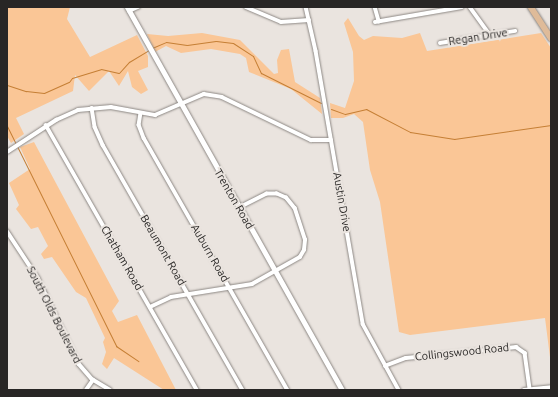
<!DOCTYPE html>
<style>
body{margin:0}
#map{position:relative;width:558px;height:397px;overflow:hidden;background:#eae4df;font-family:Ubuntu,sans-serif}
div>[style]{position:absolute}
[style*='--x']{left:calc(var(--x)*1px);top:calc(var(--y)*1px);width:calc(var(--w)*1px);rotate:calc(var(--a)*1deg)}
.green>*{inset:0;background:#fac696}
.stream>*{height:1px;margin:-0.5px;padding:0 0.5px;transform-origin:0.5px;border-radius:0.5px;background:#c57f35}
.roads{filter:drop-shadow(0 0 1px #8d8884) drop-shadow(0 0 1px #8d8884)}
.minor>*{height:3.5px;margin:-1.75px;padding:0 1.75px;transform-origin:1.75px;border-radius:1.75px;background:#fff}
.secondary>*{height:5px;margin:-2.5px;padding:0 2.5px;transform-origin:2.5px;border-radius:2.5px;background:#fff}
.primary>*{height:5.5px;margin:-2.75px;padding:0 2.75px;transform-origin:2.75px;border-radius:2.75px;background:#dfbb99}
span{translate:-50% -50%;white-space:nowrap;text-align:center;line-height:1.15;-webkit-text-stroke:4px #eae4df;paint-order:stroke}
.street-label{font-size:11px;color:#282625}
.frame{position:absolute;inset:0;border:8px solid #282625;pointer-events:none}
</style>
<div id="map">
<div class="green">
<div style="clip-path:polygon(7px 7px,70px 7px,67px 19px,90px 57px,137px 35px,148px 56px,148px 67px,138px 71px,148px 90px,141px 94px,132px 87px,128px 71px,119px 86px,109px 71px,89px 91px,75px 75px,73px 91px,16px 118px,24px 134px,11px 143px,7px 136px)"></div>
<div style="clip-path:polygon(348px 18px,359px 36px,364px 40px,373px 36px,402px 38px,420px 33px,427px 51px,541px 33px,551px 48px,551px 365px,545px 318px,410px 335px,399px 332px,380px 202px,370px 170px,363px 122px,354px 114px,343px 118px,331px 118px,330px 103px,345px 108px,354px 81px,353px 52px,344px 23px)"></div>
<div style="clip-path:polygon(202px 33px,240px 40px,274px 74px,278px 73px,277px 60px,281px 50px,289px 49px,295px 82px,320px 98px,322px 114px,291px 89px,249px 72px,246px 58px,240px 54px,211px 49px,181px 53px,166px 46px,155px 52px,147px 34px,168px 36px)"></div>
<div style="clip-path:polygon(34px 142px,119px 301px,112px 311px,118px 322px,137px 315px,176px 390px,164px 390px,114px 358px,107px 369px,102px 364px,106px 352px,103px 342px,105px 338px,86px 298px,76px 292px,52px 257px,44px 259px,41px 254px,48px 246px,38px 227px,31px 229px,16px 209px,19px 205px,9px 183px,30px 169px,20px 147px)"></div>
</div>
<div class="stream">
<div style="--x:152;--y:48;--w:15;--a:-23"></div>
<div style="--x:166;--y:42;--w:21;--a:8"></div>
<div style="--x:187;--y:45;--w:29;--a:-8"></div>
<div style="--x:216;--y:41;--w:17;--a:7"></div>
<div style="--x:233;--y:43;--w:24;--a:33"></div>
<div style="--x:253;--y:56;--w:19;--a:65"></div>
<div style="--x:261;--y:73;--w:67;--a:26.6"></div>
<div style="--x:7;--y:85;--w:20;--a:18"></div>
<div style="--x:26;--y:91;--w:18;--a:6"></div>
<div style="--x:44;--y:93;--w:27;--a:-24"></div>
<div style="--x:69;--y:82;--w:5;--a:-53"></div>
<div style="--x:72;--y:78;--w:30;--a:-17"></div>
<div style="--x:101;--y:69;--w:18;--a:13"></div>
<div style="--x:119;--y:73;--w:15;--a:-48"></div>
<div style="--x:129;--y:62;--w:23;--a:-31"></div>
<div style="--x:331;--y:109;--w:15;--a:20"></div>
<div style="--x:345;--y:114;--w:22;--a:-13"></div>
<div style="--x:366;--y:109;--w:50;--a:27.6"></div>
<div style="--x:410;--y:132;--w:45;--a:9"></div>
<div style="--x:454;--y:139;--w:98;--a:-8.2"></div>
<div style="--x:7;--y:126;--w:246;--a:63.6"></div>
<div style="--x:116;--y:346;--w:27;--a:34"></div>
</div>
<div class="roads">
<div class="minor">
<div style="--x:246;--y:7;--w:38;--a:23"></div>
<div style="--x:281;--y:22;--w:28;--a:-4"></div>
<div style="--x:306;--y:7;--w:45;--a:77.2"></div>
<div style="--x:316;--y:51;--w:277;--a:80.2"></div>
<div style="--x:363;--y:324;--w:75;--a:61.4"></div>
<div style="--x:375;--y:7;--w:15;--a:74"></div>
<div style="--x:470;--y:7;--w:34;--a:54"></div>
<div style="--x:129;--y:11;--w:10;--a:-24"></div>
<div style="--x:375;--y:22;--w:88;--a:-9.8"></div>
<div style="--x:440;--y:43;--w:76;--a:-9.1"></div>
<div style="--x:92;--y:108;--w:19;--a:81"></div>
<div style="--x:95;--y:127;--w:20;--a:66"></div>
<div style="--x:103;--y:145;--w:282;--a:60.3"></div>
<div style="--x:141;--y:113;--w:12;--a:99"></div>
<div style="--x:139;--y:125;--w:14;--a:69"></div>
<div style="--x:144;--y:138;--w:290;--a:60.3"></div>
<div style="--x:46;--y:125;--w:305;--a:60.3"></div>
<div style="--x:7;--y:152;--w:59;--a:-33.1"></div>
<div style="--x:56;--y:120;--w:24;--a:-24"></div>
<div style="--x:78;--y:110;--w:33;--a:-5"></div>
<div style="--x:111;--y:107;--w:45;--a:10.3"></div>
<div style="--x:155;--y:115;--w:53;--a:-23.2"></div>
<div style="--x:204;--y:94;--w:18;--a:9"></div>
<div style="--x:222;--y:97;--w:99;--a:25.8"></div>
<div style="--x:311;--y:140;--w:20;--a:0"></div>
<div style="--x:7;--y:231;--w:56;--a:56.6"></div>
<div style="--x:38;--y:278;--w:95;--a:64.5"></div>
<div style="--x:79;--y:364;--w:20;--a:49"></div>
<div style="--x:92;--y:379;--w:21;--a:31"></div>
<div style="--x:150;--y:307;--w:23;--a:-25"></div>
<div style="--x:171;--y:297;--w:82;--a:-9.1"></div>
<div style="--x:252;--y:284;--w:55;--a:-29.4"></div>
<div style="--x:300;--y:257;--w:8;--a:-60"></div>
<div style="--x:304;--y:250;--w:10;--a:-84"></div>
<div style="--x:305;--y:240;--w:33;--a:-108"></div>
<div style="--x:295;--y:209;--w:14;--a:-129"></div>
<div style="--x:286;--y:198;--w:10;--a:-156"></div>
<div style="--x:277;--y:194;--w:10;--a:180"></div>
<div style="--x:267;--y:194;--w:31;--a:153"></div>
<div style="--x:385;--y:366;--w:22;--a:-21"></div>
<div style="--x:406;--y:358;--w:111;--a:-5.7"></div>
<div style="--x:516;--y:347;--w:11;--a:34"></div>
<div style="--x:525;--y:353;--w:37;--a:82"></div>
<div style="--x:86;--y:390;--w:12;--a:-55"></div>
<div style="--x:524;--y:390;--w:27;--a:-6"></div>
</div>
<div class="secondary">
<div style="--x:127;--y:7;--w:439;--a:60.7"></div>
</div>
<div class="primary">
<div style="--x:531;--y:7;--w:37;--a:57"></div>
</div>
</div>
<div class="street-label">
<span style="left:478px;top:37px;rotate:-9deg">Regan Drive</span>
<span style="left:234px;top:199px;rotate:60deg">Trenton Road</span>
<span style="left:342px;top:202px;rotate:80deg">Austin Drive</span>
<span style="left:163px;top:250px;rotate:60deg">Beaumont Road</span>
<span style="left:210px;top:253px;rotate:60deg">Auburn Road</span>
<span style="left:122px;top:258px;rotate:60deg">Chatham Road</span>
<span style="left:54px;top:315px;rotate:63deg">South Olds Boulevard</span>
<span style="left:462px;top:352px;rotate:-6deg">Collingswood Road</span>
</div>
<div class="frame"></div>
</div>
